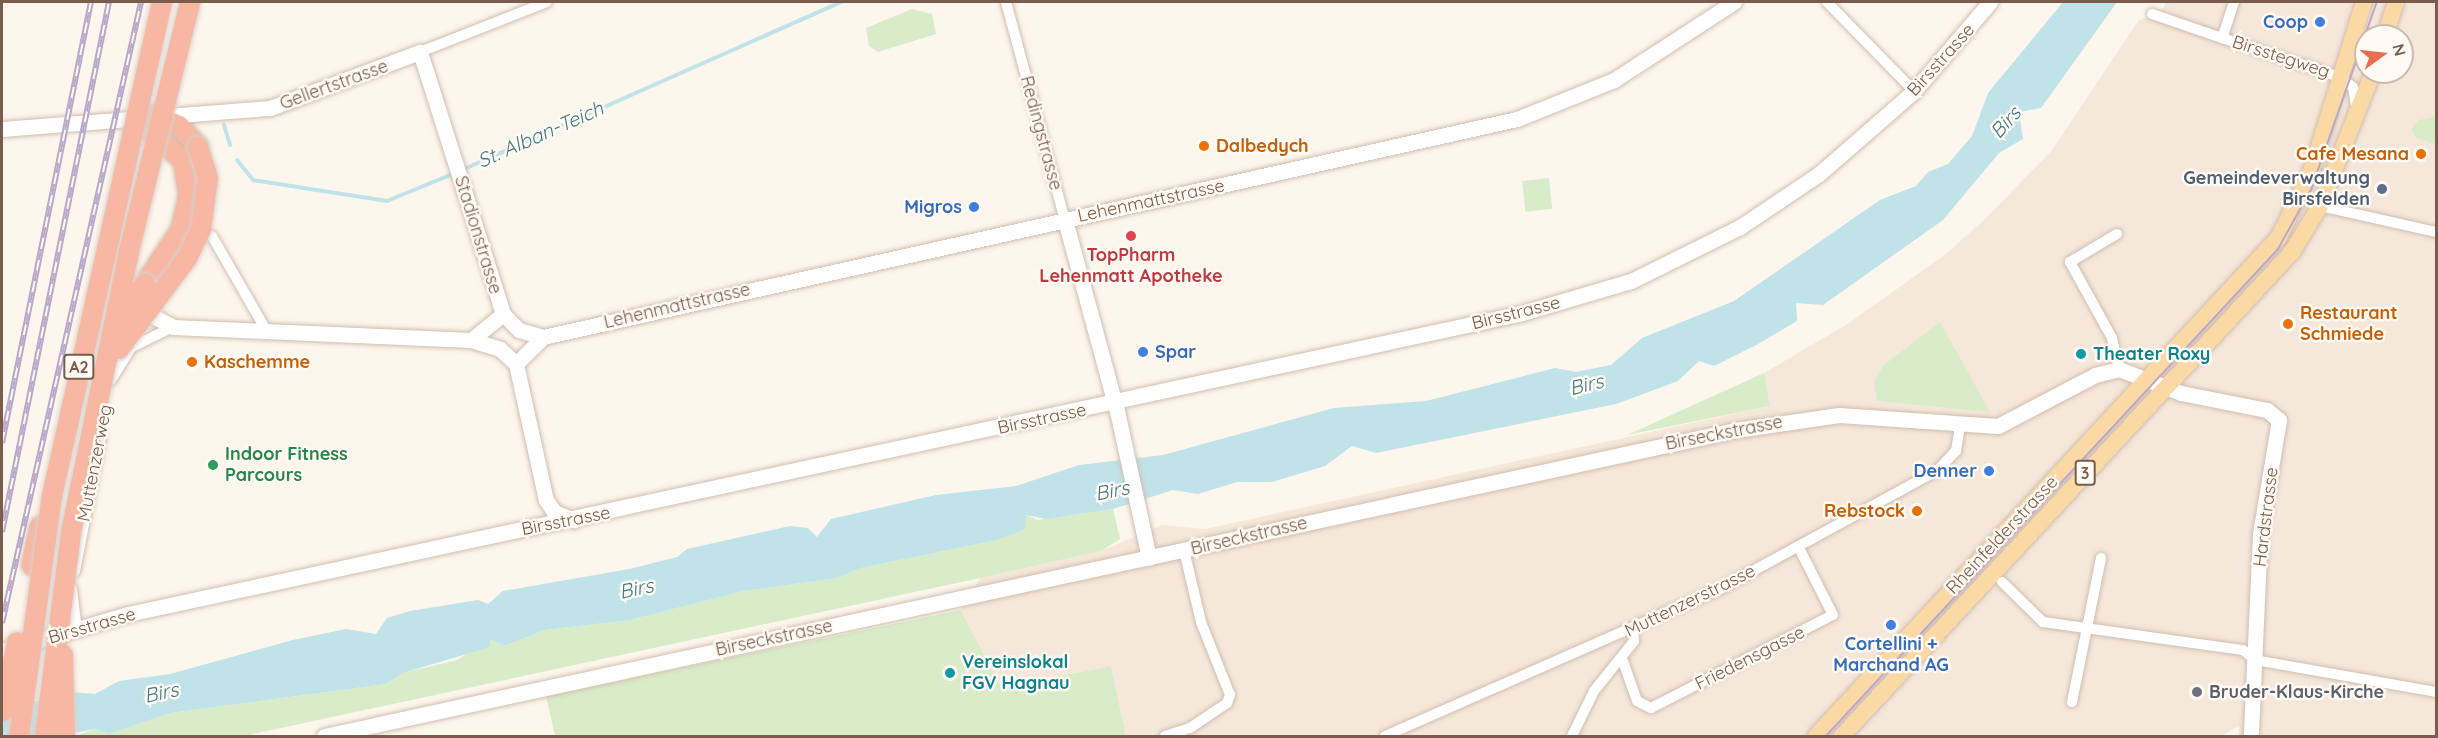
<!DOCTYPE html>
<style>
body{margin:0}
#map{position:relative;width:2438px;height:738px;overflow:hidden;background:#fdf6ec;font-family:Quicksand,sans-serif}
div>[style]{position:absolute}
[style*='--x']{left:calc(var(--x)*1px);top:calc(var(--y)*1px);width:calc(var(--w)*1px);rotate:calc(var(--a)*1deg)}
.residential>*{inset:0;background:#f5e8da}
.green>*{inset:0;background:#d8ecc9;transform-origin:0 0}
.water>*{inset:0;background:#bfe3e8}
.stream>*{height:4px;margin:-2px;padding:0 2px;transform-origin:2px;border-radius:2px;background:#bfe3e8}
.roads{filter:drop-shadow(0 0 2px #d1beb0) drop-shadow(0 0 2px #d1beb0)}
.street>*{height:10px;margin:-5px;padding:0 5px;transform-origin:5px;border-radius:5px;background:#fff}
.secondary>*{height:15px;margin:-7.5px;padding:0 7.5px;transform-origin:7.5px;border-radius:7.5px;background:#fff}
.primary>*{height:16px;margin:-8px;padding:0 8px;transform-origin:8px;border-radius:8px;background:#fbd9a5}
.highway>*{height:20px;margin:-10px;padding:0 10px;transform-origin:10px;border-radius:10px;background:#f7b7a3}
.tram>*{height:1.5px;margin:-0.75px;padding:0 0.75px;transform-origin:0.75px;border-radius:0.75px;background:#b9a8c9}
.rail>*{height:6px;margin-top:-3px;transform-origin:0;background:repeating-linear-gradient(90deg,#fffaf3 0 11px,#b9a8c9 0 22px);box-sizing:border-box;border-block:2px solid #b9a8c9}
.bridges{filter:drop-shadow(0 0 2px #dad1cd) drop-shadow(0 0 2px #dad1cd)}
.highway-bridge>*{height:20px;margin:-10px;padding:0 10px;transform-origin:10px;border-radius:10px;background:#f7b7a3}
.dots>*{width:16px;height:16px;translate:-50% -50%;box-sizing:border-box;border:3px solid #fffaf3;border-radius:50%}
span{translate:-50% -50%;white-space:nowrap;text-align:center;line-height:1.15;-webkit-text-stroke:5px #fffaf3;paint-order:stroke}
.shield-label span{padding:2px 4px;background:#fffaf3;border:2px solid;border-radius:4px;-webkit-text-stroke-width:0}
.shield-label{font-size:16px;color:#7a5c4d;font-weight:700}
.shop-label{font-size:18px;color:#366cbe;font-weight:700}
.right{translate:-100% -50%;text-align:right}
.left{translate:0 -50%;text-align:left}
.street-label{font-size:18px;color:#7a5c4d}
.food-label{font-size:18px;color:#c56008;font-weight:700}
.service-label{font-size:18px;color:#4e5e75;font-weight:700}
.health-label{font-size:18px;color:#be3a42;font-weight:700}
.culture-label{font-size:18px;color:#0d838f;font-weight:700}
.leisure-label{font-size:18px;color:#27864d;font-weight:700}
.worship-label{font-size:18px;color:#5b616d;font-weight:700}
.water-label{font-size:20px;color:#437c86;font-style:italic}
.frame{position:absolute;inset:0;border:3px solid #7a5c4d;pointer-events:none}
.north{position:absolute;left:2354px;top:24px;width:60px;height:60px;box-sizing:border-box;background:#fffaf3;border:2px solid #cabbb1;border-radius:50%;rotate:75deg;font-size:16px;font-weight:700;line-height:24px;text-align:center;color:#7a5c4d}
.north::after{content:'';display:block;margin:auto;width:21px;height:27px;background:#e76f51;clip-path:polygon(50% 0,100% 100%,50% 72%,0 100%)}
</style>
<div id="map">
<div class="residential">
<div style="clip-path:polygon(evenodd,2166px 2px,2436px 2px,2436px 736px,2239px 736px,2239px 726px,2221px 736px,1126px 736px,1111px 666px,1001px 688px,961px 610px,980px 578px,1101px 551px,1162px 525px,1205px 529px,1770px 406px,1764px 373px,1846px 325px,1946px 254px,1987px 217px,2053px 149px,2139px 20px,2161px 13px,2166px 2px,2366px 36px,2402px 36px,2402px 72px,2366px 72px,2366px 36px)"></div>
</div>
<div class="green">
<div style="clip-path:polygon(912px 9px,932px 14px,936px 34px,878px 52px,869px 46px,866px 28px)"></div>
<div style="clip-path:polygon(2436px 116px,2436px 144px,2416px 138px,2411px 129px,2419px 120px)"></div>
<div style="left:1549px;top:178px;width:31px;height:27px;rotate:84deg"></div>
<div style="clip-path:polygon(1940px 322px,1990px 412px,1877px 401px,1874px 381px,1884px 365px)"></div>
<div style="clip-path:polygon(1764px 373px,1770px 406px,1627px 435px)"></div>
<div style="clip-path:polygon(1113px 509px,1120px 539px,1101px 551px,980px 578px,244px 736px,74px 736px,95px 729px,109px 734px,170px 713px,386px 684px,403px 673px,457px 660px,490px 639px,504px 646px,545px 630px,630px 620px,744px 591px,837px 578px,861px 568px,997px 540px,1026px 515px,1038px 520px)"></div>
<div style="clip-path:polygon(961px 610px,1001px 688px,1111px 666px,1126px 736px,555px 736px,546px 696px)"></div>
</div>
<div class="water">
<div style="clip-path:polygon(2063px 2px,2117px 2px,2041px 108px,2019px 112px,2023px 139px,1999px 153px,1943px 220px,1823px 305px,1796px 303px,1797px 321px,1758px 344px,1714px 366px,1699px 361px,1678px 381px,1616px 404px,1376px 453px,1352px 446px,1325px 466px,1272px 482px,1237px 482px,1198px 494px,1173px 490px,1113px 509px,1046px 519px,1026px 515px,1025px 529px,997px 540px,861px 568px,837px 578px,744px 591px,630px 620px,545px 630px,504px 646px,490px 639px,490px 647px,403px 673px,386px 684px,170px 713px,109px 734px,95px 729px,57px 736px,2px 736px,2px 710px,73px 692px,95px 694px,119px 681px,170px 674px,293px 640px,346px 629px,376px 634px,387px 618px,410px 611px,478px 600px,488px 604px,503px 591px,629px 569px,677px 557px,687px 549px,790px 526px,808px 528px,817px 537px,831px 519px,936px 495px,1016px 486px,1079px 465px,1163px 455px,1334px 408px,1426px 401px,1555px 368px,1576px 372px,1611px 365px,1642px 338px,1734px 301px,1880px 200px,1916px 186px,1928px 172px,1948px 164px,1972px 136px,1988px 93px)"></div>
</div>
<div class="stream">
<div style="--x:224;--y:125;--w:21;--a:73"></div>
<div style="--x:237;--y:160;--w:26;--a:51"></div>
<div style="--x:253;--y:180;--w:136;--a:8.9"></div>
<div style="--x:387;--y:201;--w:74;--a:-22.4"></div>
<div style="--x:462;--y:170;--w:415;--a:-23.9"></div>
</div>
<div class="roads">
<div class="street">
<div style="--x:1006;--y:2;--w:226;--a:74.9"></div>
<div style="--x:1827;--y:2;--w:124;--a:45.7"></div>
<div style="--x:2234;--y:2;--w:38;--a:108"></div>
<div style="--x:2222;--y:38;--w:123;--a:18.4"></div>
<div style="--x:2339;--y:77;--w:17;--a:36"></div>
<div style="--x:2353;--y:87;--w:19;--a:81"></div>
<div style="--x:2152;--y:14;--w:74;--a:18.9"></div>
<div style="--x:420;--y:52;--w:136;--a:-21.5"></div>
<div style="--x:2320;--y:206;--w:119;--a:12.6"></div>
<div style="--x:2117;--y:234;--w:55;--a:149.2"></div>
<div style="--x:2070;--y:262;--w:87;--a:61.1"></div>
<div style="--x:2112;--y:338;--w:32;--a:77"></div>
<div style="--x:212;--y:236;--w:108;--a:60.1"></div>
<div style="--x:111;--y:380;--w:39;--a:-58"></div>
<div style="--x:132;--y:347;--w:46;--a:-26"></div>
<div style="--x:75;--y:571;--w:137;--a:-79.1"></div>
<div style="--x:2002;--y:582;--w:57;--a:44.3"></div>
<div style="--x:2043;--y:622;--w:202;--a:8"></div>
<div style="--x:2243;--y:650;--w:16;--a:40"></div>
<div style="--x:2255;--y:660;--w:184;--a:10"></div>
<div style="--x:72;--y:589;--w:42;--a:83.2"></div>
<div style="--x:1623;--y:661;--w:42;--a:70.7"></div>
<div style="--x:1637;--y:701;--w:16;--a:27"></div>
<div style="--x:1651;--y:708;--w:204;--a:-27.1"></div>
<div style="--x:1833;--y:615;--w:77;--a:-116.9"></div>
<div style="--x:2072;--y:702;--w:147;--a:-78.6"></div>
<div style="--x:1165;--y:736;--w:26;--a:-18"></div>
<div style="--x:1190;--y:728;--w:45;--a:-34"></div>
<div style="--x:1227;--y:703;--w:9;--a:-69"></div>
<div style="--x:1230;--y:695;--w:79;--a:-111.7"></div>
<div style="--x:1201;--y:622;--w:74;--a:-103.3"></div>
<div style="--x:1385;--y:736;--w:364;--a:-23.7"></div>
<div style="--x:1718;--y:590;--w:251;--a:-28.6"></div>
<div style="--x:1938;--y:470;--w:26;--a:-47"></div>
<div style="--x:1956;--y:451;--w:26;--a:-81"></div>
<div style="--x:1572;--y:736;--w:50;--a:-63.9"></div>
<div style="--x:1594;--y:691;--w:64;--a:-51.3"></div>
<div style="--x:1634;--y:641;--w:11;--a:-95"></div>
</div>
<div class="secondary">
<div style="--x:2;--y:129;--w:269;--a:-4.5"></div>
<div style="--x:270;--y:108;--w:160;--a:-20.5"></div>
<div style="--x:420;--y:52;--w:275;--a:72.4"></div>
<div style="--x:503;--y:314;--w:23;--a:45"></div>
<div style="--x:519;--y:330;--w:25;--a:16"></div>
<div style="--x:1065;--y:220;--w:198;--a:74.8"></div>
<div style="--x:1117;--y:411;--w:150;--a:77.7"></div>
<div style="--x:138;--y:308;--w:40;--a:28"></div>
<div style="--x:173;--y:327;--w:298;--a:2.5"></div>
<div style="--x:471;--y:340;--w:30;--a:17"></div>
<div style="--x:500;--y:349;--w:22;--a:43"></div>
<div style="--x:516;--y:364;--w:139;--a:77.6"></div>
<div style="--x:546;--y:500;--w:14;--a:56"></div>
<div style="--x:554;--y:512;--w:22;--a:22"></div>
<div style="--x:471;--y:340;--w:41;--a:-39.1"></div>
<div style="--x:516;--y:364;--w:38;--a:-45"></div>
<div style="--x:543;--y:337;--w:998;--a:-12.62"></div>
<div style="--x:1517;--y:119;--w:105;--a:-21.9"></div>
<div style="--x:1614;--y:80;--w:143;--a:-33"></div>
<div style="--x:2;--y:651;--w:131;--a:-16.4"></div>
<div style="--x:128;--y:614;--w:1426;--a:-12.18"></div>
<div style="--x:1522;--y:313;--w:114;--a:-16.4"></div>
<div style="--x:1631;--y:281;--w:122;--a:-26.4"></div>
<div style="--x:1740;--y:227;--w:95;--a:-33.9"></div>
<div style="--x:1819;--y:174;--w:126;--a:-41.1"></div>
<div style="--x:1914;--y:91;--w:117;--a:-49.5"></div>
<div style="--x:324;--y:736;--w:1445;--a:-12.23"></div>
<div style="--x:1736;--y:430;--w:104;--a:-8.3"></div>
<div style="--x:1839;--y:415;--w:159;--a:4"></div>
<div style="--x:1998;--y:426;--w:110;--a:-27.7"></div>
<div style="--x:2095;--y:375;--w:25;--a:-14"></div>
<div style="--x:2119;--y:369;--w:66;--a:21.2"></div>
<div style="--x:2181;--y:393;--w:88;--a:11.2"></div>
<div style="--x:2267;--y:410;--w:16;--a:40"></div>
<div style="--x:2279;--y:420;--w:116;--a:99.5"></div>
<div style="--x:2260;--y:534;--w:202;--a:92.6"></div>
</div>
<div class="primary">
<div style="--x:2385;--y:36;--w:36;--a:-72"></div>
<div style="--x:1816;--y:736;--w:681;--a:-47.14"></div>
<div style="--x:2279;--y:237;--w:76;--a:-64.1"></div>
<div style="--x:2312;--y:169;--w:175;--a:-72.7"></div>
<div style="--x:1842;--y:736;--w:661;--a:-47.08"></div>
<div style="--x:2292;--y:252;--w:54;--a:-58.7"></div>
<div style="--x:2320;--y:206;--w:144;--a:-68.4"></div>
</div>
<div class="highway">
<div style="--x:154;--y:115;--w:27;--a:24"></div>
<div style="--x:179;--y:126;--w:28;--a:48"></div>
<div style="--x:145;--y:284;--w:65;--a:-56.3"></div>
<div style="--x:181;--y:230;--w:35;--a:-77"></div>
<div style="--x:189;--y:196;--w:36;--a:-99"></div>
<div style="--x:183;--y:160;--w:45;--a:-139.5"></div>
<div style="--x:32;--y:565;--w:39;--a:-78"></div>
</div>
</div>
<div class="tram">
<div style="--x:1826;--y:736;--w:664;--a:-47.13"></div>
<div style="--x:2278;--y:249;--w:68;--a:-60.8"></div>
<div style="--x:2311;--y:190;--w:199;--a:-70.7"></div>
</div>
<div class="rail">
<div style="--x:2;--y:443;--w:450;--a:-78.6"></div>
<div style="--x:2;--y:532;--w:541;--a:-78.59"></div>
<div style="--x:2;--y:623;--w:636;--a:-77.38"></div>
</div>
<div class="bridges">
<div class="highway-bridge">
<div style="--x:117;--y:319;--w:45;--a:-51.3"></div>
<div style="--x:119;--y:349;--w:114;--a:-53.2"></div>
<div style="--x:187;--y:258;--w:32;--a:-64"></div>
<div style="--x:201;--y:229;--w:51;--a:-82.2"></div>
<div style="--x:208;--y:178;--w:33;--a:-108"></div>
<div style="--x:63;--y:655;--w:81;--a:88.6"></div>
<div style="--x:3;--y:711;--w:70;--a:-78.5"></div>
<div style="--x:19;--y:736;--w:242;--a:-82.2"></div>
<div style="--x:52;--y:496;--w:506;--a:-77.45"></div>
<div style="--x:45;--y:736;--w:206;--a:-82.7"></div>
<div style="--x:71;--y:532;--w:287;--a:-78.3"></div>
<div style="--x:129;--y:251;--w:256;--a:-76.2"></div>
</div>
</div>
<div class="dots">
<div style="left:2320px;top:22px;background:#3f7fe0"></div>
<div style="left:1204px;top:146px;background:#e8710a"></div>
<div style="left:2421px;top:154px;background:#e8710a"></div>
<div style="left:2382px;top:189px;background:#5c6f8a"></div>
<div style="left:974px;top:207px;background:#3f7fe0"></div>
<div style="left:1131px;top:236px;background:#e0444e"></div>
<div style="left:2288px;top:324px;background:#e8710a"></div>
<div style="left:1143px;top:352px;background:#3f7fe0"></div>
<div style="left:2081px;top:354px;background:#0f9aa8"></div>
<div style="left:192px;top:362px;background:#e8710a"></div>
<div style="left:213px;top:465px;background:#2e9e5b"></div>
<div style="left:1989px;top:471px;background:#3f7fe0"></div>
<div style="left:1917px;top:511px;background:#e8710a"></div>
<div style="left:1891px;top:625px;background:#3f7fe0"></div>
<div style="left:950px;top:673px;background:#0f9aa8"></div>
<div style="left:2197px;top:692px;background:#6b7280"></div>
</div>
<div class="shield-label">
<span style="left:79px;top:367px">A2</span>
<span style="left:2085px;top:473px">3</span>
</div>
<div class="shop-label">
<span class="right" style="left:2308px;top:22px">Coop</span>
<span class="right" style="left:962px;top:207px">Migros</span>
<span class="left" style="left:1155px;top:352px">Spar</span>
<span class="right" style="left:1977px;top:471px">Denner</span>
<span style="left:1891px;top:655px">Cortellini +<br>Marchand AG</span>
</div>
<div class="street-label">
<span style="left:2281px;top:57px;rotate:18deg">Birsstegweg</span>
<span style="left:1941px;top:60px;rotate:-48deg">Birsstrasse</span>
<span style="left:334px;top:85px;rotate:-20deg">Gellertstrasse</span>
<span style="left:1041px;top:133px;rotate:75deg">Redingstrasse</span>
<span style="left:1151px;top:201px;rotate:-12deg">Lehenmattstrasse</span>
<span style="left:478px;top:235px;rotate:73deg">Stadionstrasse</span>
<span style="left:677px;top:306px;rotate:-13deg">Lehenmattstrasse</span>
<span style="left:1516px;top:313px;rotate:-14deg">Birsstrasse</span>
<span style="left:1042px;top:419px;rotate:-12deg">Birsstrasse</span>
<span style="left:1724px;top:433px;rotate:-11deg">Birseckstrasse</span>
<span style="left:95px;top:463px;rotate:-79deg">Muttenzerweg</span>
<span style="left:2266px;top:517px;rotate:-83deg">Hardstrasse</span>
<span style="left:566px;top:521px;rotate:-11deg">Birsstrasse</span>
<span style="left:2002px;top:535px;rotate:-47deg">Rheinfelderstrasse</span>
<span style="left:1249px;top:536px;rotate:-13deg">Birseckstrasse</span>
<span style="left:1690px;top:601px;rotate:-26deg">Muttenzerstrasse</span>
<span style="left:92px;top:626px;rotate:-16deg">Birsstrasse</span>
<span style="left:774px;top:638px;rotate:-12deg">Birseckstrasse</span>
<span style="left:1750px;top:658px;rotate:-27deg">Friedensgasse</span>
</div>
<div class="food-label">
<span class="left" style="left:1216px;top:146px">Dalbedych</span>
<span class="right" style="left:2409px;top:154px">Cafe Mesana</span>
<span class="left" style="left:2300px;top:324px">Restaurant<br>Schmiede</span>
<span class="left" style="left:204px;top:362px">Kaschemme</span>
<span class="right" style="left:1905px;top:511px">Rebstock</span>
</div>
<div class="service-label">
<span class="right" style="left:2370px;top:189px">Gemeindeverwaltung<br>Birsfelden</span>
</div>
<div class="health-label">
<span style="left:1131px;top:266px">TopPharm<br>Lehenmatt Apotheke</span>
</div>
<div class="culture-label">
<span class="left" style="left:2093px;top:354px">Theater Roxy</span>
<span class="left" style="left:962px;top:673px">Vereinslokal<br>FGV Hagnau</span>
</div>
<div class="leisure-label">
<span class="left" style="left:225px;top:465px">Indoor Fitness<br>Parcours</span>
</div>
<div class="worship-label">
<span class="left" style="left:2209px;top:692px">Bruder-Klaus-Kirche</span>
</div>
<div class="water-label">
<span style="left:2005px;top:122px;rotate:-48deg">Birs</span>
<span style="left:540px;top:134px;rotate:-24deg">St. Alban-Teich</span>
<span style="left:1586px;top:384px;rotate:-14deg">Birs</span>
<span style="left:1112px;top:490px;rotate:-11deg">Birs</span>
<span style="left:636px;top:588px;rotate:-12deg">Birs</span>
<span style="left:161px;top:692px;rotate:-12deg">Birs</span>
</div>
<div class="frame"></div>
<div class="north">N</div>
</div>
